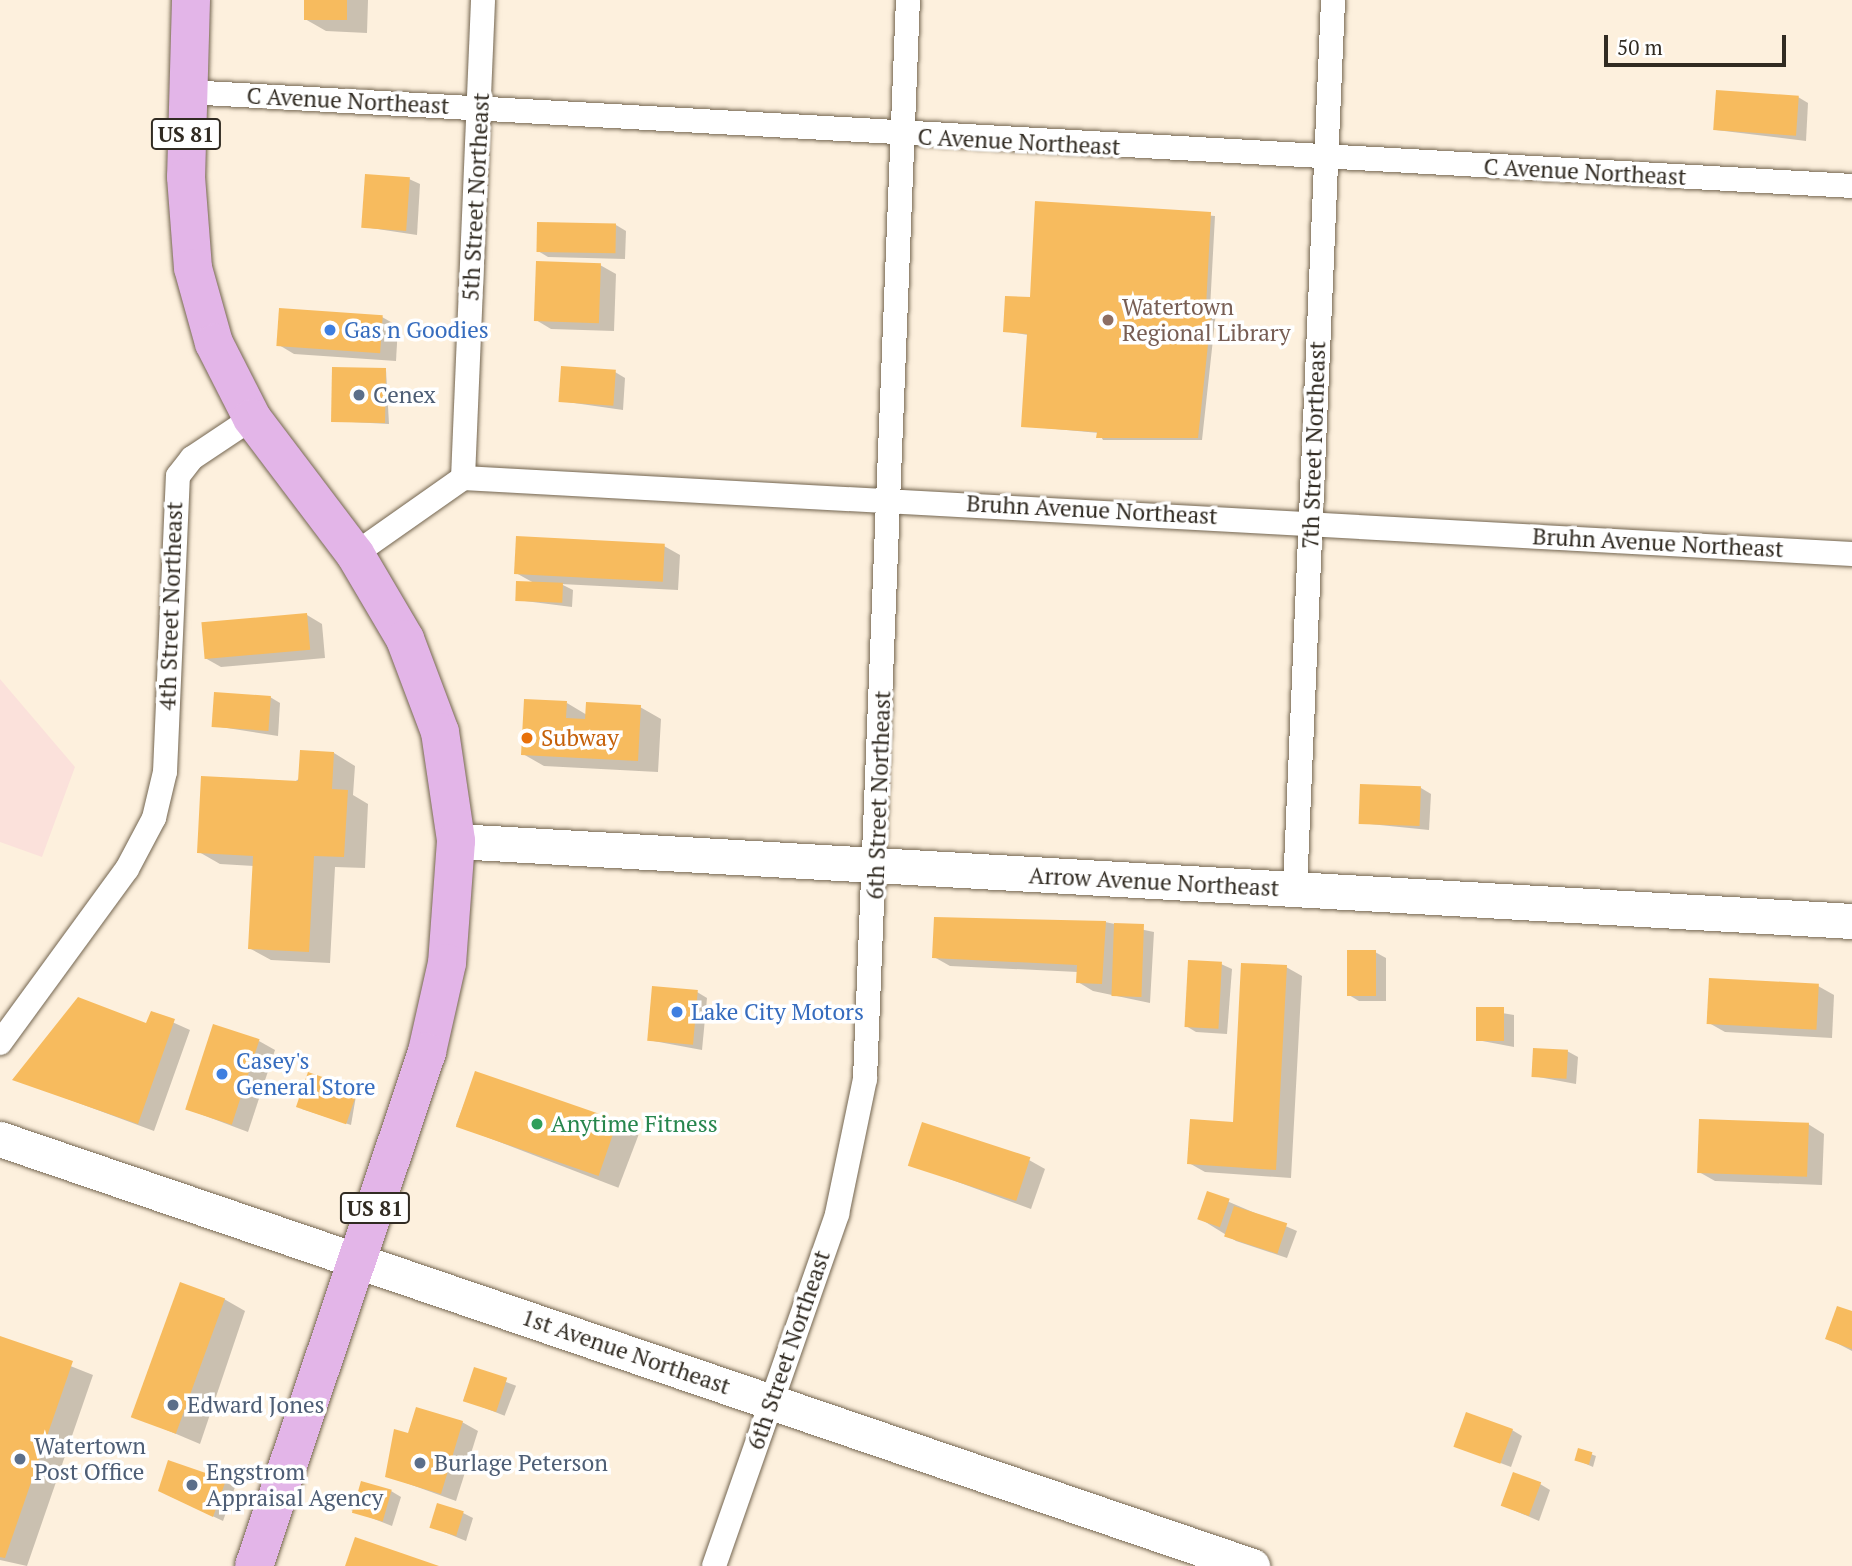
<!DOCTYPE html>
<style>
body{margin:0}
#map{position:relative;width:1852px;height:1566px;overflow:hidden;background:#fdf0dd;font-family:"PT Serif",serif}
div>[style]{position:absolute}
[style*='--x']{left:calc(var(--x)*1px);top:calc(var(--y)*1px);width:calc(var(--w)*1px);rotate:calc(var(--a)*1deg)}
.industrial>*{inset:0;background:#fbe1db}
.shadow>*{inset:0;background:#0003;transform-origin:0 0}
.building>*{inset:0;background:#f7bb5e;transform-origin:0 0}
.roads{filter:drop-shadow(0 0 2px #736550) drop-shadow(0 0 2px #736550)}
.street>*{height:24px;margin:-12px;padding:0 12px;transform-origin:12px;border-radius:12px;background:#fff}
.secondary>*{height:35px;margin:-17.5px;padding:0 17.5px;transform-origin:17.5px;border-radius:17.5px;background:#fff}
.primary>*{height:38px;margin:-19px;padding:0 19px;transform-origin:19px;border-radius:19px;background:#e3b5e8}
.dots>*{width:19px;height:19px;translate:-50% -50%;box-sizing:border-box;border:4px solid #fff;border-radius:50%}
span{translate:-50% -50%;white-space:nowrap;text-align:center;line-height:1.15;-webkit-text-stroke:7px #fff;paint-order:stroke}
.shield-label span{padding:2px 5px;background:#fff;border:2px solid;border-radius:5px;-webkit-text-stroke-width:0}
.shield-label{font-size:21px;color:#312b22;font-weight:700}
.street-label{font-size:23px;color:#312b22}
.education-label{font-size:23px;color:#785e54}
.left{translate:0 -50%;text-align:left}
.shop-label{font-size:23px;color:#366cbe}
.service-label{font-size:23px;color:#4e5e75}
.food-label{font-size:23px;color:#c56008}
.leisure-label{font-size:23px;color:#27864d}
.scale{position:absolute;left:1604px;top:35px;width:182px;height:32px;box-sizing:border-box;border:4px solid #312b22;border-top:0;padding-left:9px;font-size:21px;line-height:24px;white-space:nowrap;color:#312b22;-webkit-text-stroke:5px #fff;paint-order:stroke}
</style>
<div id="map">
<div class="industrial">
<div style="clip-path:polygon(0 679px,75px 767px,42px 857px,0 842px)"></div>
</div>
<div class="shadow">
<div style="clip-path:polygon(305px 0,368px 0,367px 33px,326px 31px,305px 19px)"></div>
<div style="clip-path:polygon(1798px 97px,1808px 103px,1806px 141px,1716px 130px)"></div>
<div style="clip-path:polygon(409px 179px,420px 184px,417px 235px,364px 227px)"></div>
<div style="clip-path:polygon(1037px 203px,1215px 216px,1210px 309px,1216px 312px,1202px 440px,1103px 440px,1099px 433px,1023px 426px,1028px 335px,1005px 331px,1031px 299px)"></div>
<div style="clip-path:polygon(616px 225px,626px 231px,625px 259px,548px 257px,538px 251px)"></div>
<div style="clip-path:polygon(600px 265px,616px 274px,614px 331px,551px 329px,536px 320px)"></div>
<div style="clip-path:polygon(382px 317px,398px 326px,396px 361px,294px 354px,279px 345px)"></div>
<div style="clip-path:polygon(386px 370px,389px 424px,333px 421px)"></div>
<div style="clip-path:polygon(615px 372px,625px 378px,623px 410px,560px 401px)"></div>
<div style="clip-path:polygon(664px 546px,680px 555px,678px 590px,561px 584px,573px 590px,572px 607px,517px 600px,534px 583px,516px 573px)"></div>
<div style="clip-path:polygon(307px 615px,322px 624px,325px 658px,221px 667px,205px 658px)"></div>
<div style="clip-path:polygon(270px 697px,280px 703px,278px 736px,214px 726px)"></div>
<div style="clip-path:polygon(567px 703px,587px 715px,640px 707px,661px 719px,658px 772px,544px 766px,523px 754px)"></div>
<div style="clip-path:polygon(334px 753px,355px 766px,353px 795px,368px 804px,365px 868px,335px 867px,330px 963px,271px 960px,249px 948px,254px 866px,220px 864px,199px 852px)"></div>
<div style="clip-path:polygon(1421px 788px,1431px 794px,1429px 830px,1360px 823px)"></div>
<div style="clip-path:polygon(1105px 922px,1154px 932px,1150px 1003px,1093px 991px,1078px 982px,1078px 972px,950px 966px,934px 957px)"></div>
<div style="clip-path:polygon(1375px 952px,1386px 958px,1386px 1001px,1359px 1001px,1349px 995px)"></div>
<div style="clip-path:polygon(1221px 964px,1232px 969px,1227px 1034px,1196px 1032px,1186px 1026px)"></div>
<div style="clip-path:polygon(1286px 967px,1302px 976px,1291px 1178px,1205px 1172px,1189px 1163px,1235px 1124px)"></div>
<div style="clip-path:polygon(1818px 986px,1834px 995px,1832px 1038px,1725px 1032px,1709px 1023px)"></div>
<div style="clip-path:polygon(697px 992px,707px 998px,702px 1050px,648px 1040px)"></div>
<div style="clip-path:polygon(1478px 1009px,1514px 1015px,1514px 1047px,1477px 1040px)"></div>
<div style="clip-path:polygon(152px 1013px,190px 1030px,154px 1131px,14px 1079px,147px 1026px)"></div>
<div style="clip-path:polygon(259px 1041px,275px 1050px,248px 1132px,187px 1109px)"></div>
<div style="clip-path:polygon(1567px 1051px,1578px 1057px,1576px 1084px,1533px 1076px)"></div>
<div style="left:476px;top:1073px;width:174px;height:56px;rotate:21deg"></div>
<div style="clip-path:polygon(357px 1090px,351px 1125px,302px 1109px)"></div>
<div style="clip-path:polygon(1808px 1124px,1824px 1134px,1822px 1185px,1715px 1181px,1699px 1172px)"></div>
<div style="clip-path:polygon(1029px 1160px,1045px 1169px,1031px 1209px,909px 1164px)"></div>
<div style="clip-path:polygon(1208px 1193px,1297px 1231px,1287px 1258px,1236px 1241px,1199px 1218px)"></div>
<div style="clip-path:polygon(224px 1299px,245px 1311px,200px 1444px,136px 1417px)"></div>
<div style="clip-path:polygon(1852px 1313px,1852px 1351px,1827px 1338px)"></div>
<div style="clip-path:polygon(0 1338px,93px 1375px,27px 1566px,0 1560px)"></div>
<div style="left:475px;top:1370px;width:44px;height:32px;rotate:21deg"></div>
<div style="clip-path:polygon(462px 1422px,478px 1431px,456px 1501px,387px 1476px,409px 1435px)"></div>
<div style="clip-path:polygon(1512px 1430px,1522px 1436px,1511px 1467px,1456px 1446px)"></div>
<div style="clip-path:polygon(1580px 1450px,1596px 1456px,1593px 1467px,1577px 1460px)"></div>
<div style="clip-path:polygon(225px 1482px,235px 1487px,223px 1521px,170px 1496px)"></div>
<div style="clip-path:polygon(1540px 1484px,1550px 1490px,1539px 1521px,1502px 1505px)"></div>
<div style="clip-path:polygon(391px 1491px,401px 1497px,392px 1526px,351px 1510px)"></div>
<div style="clip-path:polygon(463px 1513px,473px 1518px,466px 1541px,432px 1527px)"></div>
</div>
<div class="building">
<div style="left:304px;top:0;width:43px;height:20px"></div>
<div style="left:1716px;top:90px;width:83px;height:40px;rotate:4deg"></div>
<div style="left:365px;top:174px;width:45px;height:54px;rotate:4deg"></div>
<div style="clip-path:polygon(1035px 201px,1211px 212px,1206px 307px,1212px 307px,1198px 438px,1096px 438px,1097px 432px,1021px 427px,1027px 334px,1003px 332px,1005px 296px,1030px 297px)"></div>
<div style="left:537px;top:222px;width:79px;height:30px;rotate:1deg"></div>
<div style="left:536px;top:261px;width:65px;height:60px;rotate:2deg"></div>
<div style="left:279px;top:308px;width:104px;height:38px;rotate:4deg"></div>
<div style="left:561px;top:366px;width:55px;height:36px;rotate:4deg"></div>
<div style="left:332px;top:367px;width:54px;height:55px;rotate:1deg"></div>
<div style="left:516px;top:536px;width:149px;height:38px;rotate:3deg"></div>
<div style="left:516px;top:581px;width:47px;height:20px;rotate:2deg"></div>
<div style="left:307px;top:613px;width:37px;height:106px;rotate:85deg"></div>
<div style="left:214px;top:692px;width:57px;height:35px;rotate:4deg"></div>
<div style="clip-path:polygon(524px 699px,567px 701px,566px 718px,585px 719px,586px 702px,641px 705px,638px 761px,521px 755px)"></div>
<div style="clip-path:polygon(300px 750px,334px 752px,332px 789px,348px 790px,344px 857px,314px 856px,309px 952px,248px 949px,253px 856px,197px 853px,201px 776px,298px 781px)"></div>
<div style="left:1360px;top:784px;width:61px;height:40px;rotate:2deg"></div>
<div style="clip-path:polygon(934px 917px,1106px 921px,1102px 984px,1076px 983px,1077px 965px,932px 958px)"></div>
<div style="left:1114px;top:923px;width:30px;height:73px;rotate:2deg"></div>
<div style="left:1347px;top:950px;width:29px;height:46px"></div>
<div style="left:1188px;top:960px;width:34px;height:67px;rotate:3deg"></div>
<div style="clip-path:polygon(1241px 963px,1287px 965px,1276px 1170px,1187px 1164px,1190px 1119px,1233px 1122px)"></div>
<div style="left:1709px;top:978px;width:110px;height:46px;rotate:3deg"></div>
<div style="left:652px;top:986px;width:46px;height:55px;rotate:5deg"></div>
<div style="clip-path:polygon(78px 997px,146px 1023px,151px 1011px,175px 1019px,138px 1124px,12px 1080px)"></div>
<div style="left:1476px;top:1007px;width:28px;height:34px"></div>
<div style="left:213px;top:1024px;width:49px;height:90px;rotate:18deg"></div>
<div style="left:1533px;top:1048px;width:35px;height:29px;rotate:3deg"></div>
<div style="left:475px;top:1071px;width:151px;height:59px;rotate:19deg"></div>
<div style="left:308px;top:1072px;width:53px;height:37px;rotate:19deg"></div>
<div style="left:1699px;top:1119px;width:110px;height:54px;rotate:2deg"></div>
<div style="left:922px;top:1122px;width:114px;height:46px;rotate:18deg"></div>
<div style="left:1207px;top:1191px;width:24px;height:30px;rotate:19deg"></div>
<div style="left:1234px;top:1206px;width:56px;height:32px;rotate:18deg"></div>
<div style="left:180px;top:1282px;width:48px;height:144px;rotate:20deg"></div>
<div style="clip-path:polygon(1837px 1306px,1852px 1311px,1852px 1349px,1825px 1339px)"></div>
<div style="clip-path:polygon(0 1336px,73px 1361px,5px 1558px,0 1557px)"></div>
<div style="left:474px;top:1367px;width:35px;height:36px;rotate:18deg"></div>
<div style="clip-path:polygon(416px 1407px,463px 1421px,441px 1494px,385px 1477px,394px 1429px,408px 1433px)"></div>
<div style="left:1466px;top:1412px;width:50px;height:37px;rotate:20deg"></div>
<div style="left:1578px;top:1448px;width:15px;height:13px;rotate:16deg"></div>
<div style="clip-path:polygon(168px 1460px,226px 1480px,213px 1517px,158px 1491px)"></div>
<div style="left:1513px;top:1472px;width:30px;height:36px;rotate:20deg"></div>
<div style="left:361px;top:1481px;width:32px;height:33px;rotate:16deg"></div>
<div style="left:437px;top:1503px;width:28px;height:26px;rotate:17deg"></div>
<div style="clip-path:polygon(355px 1537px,439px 1566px,345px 1566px)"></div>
</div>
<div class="roads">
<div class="street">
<div style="--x:187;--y:92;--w:1668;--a:3.23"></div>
<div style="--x:463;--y:478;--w:478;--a:-87.6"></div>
<div style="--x:355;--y:554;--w:132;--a:-35.1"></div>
<div style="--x:463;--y:478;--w:1391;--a:3.13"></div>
<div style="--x:1295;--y:889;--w:890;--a:-87.55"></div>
<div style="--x:0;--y:1043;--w:215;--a:-53.9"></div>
<div style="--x:127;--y:869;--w:58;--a:-62.1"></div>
<div style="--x:154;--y:818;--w:47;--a:-76.6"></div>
<div style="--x:165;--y:772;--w:296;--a:-87.5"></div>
<div style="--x:178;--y:476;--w:23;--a:-52"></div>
<div style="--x:192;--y:458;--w:72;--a:-33.7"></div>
<div style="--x:714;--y:1566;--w:373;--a:-70.7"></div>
<div style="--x:837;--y:1214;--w:138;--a:-78.3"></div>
<div style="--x:865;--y:1079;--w:1080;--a:-87.72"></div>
</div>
<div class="secondary">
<div style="--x:456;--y:841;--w:1398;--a:3.28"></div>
<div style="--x:0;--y:1139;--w:1323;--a:18.83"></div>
</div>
<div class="primary">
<div style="--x:191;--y:0;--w:177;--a:91.6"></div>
<div style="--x:186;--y:177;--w:91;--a:85.6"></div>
<div style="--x:193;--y:268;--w:78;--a:74.4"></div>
<div style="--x:214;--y:343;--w:84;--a:63.1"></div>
<div style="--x:252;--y:418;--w:171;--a:52.9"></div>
<div style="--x:355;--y:554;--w:99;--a:59.5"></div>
<div style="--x:405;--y:639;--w:99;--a:69.4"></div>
<div style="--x:440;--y:732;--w:110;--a:81.6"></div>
<div style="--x:456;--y:841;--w:122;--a:94.2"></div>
<div style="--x:447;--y:963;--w:91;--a:102.7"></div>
<div style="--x:427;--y:1052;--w:542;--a:108.6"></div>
</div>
</div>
<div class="dots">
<div style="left:1108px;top:320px;background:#8d6e63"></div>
<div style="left:330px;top:330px;background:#3f7fe0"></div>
<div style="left:359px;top:395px;background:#5c6f8a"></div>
<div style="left:527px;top:738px;background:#e8710a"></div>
<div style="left:677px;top:1012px;background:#3f7fe0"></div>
<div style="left:222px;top:1074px;background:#3f7fe0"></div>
<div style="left:537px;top:1124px;background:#2e9e5b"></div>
<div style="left:173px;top:1405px;background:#5c6f8a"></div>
<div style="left:20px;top:1459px;background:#5c6f8a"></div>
<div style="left:420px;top:1463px;background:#5c6f8a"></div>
<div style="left:192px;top:1485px;background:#5c6f8a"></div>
</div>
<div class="shield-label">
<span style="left:186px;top:134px">US 81</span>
<span style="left:375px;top:1208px">US 81</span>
</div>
<div class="street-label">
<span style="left:348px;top:101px;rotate:3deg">C Avenue Northeast</span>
<span style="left:1019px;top:142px;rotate:3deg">C Avenue Northeast</span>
<span style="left:1585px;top:172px;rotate:3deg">C Avenue Northeast</span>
<span style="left:476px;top:197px;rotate:-87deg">5th Street Northeast</span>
<span style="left:1314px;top:445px;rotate:-88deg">7th Street Northeast</span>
<span style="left:1092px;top:510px;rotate:3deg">Bruhn Avenue Northeast</span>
<span style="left:1658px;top:543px;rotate:3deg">Bruhn Avenue Northeast</span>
<span style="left:171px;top:606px;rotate:-88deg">4th Street Northeast</span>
<span style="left:879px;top:795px;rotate:-88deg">6th Street Northeast</span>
<span style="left:1154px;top:882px;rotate:3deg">Arrow Avenue Northeast</span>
<span style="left:789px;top:1350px;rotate:-71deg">6th Street Northeast</span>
<span style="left:626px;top:1352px;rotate:19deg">1st Avenue Northeast</span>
</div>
<div class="education-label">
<span class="left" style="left:1122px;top:320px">Watertown<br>Regional Library</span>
</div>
<div class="shop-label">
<span class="left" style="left:344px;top:330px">Gas n Goodies</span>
<span class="left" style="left:691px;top:1012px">Lake City Motors</span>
<span class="left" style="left:236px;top:1074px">Casey's<br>General Store</span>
</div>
<div class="service-label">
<span class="left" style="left:373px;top:395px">Cenex</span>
<span class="left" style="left:187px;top:1405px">Edward Jones</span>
<span class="left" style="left:34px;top:1459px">Watertown<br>Post Office</span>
<span class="left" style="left:434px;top:1463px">Burlage Peterson</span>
<span class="left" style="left:206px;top:1485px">Engstrom<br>Appraisal Agency</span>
</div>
<div class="food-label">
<span class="left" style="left:541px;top:738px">Subway</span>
</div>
<div class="leisure-label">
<span class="left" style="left:551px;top:1124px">Anytime Fitness</span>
</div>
<div class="scale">50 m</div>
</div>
